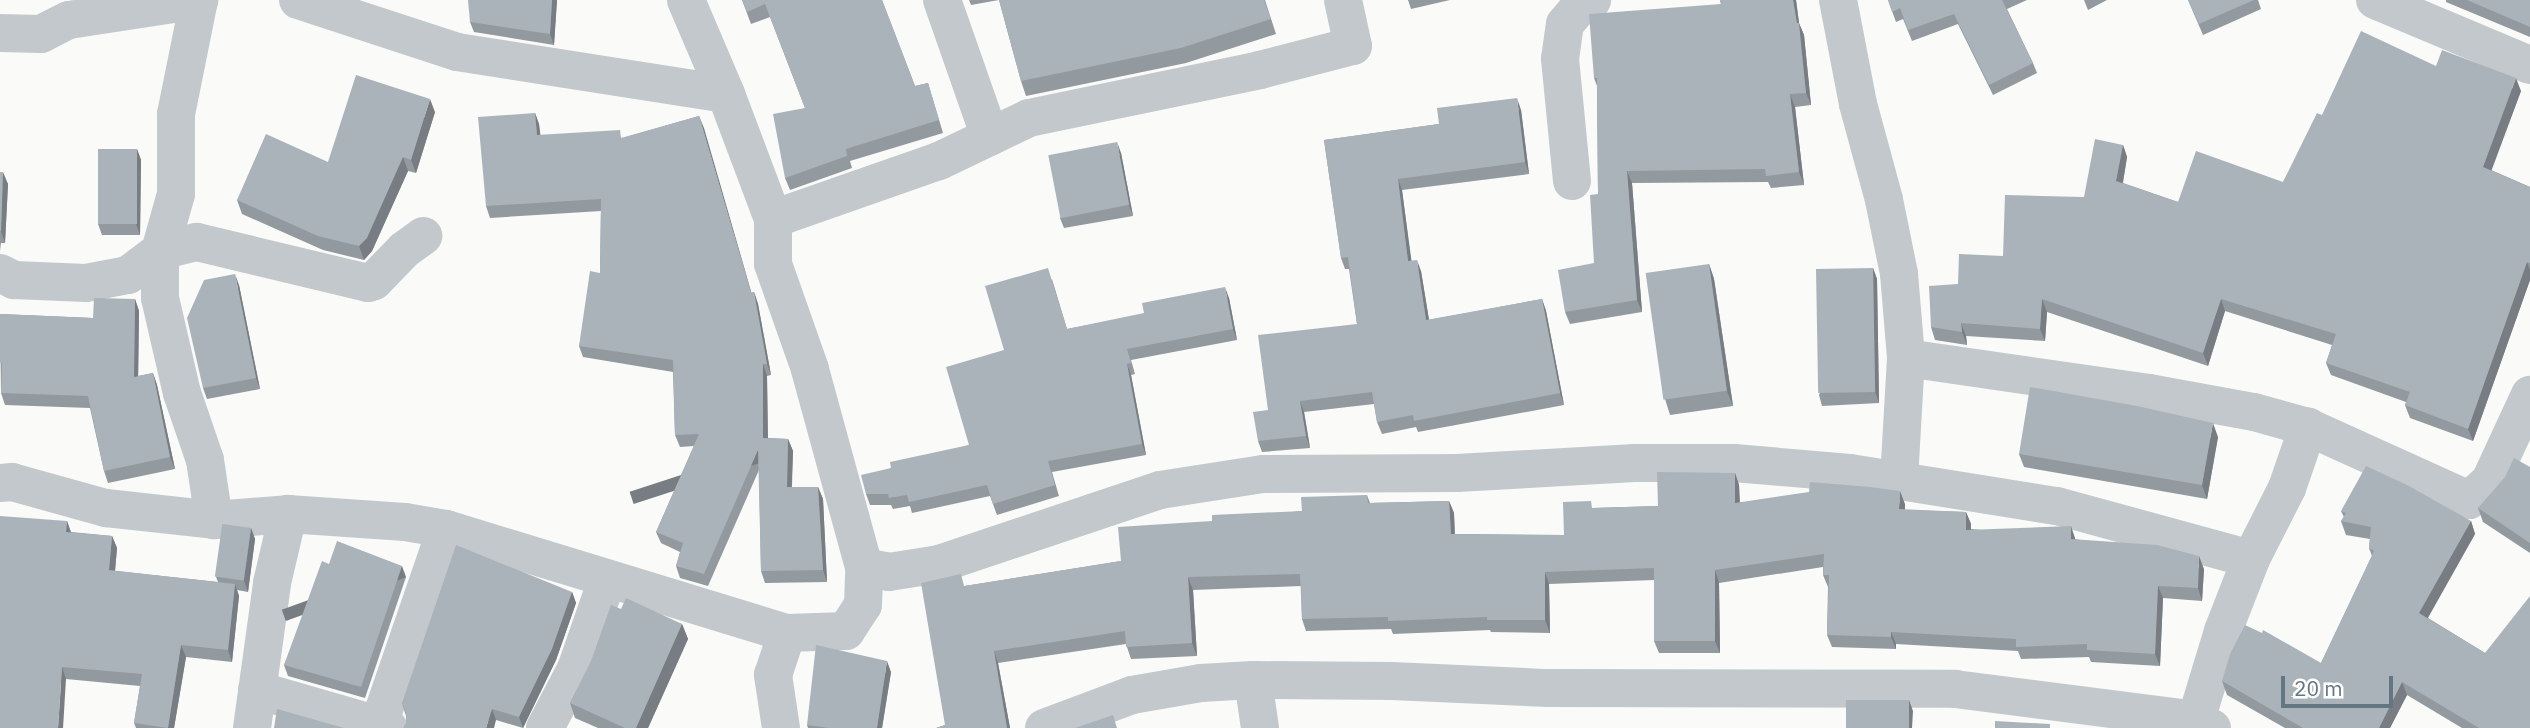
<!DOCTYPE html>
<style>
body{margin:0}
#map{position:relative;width:2530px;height:728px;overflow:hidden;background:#fafaf8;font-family:"IBM Plex Sans",sans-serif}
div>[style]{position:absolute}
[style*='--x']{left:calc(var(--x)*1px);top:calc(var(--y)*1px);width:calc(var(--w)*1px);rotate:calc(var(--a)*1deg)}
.minor>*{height:38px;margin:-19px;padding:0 19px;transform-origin:19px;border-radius:19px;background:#c3c8cc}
.wall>*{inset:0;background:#929a9f}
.shaded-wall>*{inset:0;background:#777d82;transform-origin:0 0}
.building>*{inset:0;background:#aab3b9;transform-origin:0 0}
span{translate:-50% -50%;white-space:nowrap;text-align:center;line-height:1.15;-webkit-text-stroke:7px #fff;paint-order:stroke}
.scale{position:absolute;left:2281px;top:676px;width:112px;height:32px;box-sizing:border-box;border:4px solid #657683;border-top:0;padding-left:9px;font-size:21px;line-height:24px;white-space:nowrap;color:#657683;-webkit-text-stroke:5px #fff;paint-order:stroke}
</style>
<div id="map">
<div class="minor">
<div style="--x:199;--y:0;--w:116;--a:101.4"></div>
<div style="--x:176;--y:114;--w:80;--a:90"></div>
<div style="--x:176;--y:194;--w:59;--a:105.7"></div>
<div style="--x:160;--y:251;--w:47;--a:90"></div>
<div style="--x:160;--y:298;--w:98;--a:77"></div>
<div style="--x:182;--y:393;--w:71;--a:71.1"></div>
<div style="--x:205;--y:460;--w:61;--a:81.5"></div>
<div style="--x:298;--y:0;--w:167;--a:18.1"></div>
<div style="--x:457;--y:52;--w:272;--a:8.9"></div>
<div style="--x:942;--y:0;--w:145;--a:70.7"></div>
<div style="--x:1838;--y:0;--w:106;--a:79.1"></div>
<div style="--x:1858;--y:104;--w:99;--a:74.8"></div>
<div style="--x:1884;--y:200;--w:76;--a:78.5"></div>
<div style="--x:1899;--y:274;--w:84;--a:85.2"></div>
<div style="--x:1906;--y:358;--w:123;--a:93.3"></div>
<div style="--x:2375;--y:0;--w:168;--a:22.8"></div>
<div style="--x:0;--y:33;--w:41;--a:1.4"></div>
<div style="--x:41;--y:34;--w:31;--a:-27"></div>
<div style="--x:69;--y:20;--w:132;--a:-8.7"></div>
<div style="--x:1572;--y:181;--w:123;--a:-95.6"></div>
<div style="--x:1560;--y:59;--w:35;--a:-82"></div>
<div style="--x:1565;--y:24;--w:26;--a:-50"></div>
<div style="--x:1582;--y:4;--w:11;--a:-22"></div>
<div style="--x:773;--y:219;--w:176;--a:-19.3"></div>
<div style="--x:939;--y:161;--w:100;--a:-25.5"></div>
<div style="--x:1029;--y:118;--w:236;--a:-11.7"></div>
<div style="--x:1260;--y:70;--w:96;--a:-14.5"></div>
<div style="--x:1353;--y:46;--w:47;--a:-102.3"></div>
<div style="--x:0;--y:273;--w:16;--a:27"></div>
<div style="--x:14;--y:280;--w:72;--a:2.4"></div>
<div style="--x:86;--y:283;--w:43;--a:-10.8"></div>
<div style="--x:128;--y:275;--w:40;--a:-37"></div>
<div style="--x:160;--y:251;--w:38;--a:-14"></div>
<div style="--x:197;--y:242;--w:176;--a:13.5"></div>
<div style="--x:368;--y:283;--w:6;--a:-18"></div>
<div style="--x:374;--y:281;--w:43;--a:-45.9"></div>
<div style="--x:404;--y:250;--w:24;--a:-36"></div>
<div style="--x:1906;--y:358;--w:246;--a:8.2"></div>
<div style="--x:2149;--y:393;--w:107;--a:10.3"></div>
<div style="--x:2254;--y:412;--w:56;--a:15.5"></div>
<div style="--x:2308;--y:427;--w:177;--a:24.4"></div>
<div style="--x:2469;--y:500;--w:28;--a:-42"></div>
<div style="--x:2490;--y:481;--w:95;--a:-65.1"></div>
<div style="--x:0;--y:483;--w:12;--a:-5"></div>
<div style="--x:12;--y:482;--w:98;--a:15.5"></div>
<div style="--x:106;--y:508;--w:109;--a:6.3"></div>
<div style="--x:214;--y:520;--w:74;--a:-4.6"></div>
<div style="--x:288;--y:514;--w:117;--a:3.9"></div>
<div style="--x:405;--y:522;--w:42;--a:9.7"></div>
<div style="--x:446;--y:529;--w:357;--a:17"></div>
<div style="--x:787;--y:633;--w:59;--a:-1.9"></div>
<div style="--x:846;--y:631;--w:31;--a:-57"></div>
<div style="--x:863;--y:605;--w:38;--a:-88"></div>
<div style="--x:864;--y:567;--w:205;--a:-105.3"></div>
<div style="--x:810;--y:369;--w:111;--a:-109.4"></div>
<div style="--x:773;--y:264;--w:45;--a:-90"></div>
<div style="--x:773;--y:219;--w:134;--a:-110.6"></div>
<div style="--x:726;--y:94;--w:102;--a:-113.1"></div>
<div style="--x:864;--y:567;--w:25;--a:11"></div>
<div style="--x:889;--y:572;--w:51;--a:-9.1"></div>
<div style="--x:939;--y:564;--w:233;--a:-18.5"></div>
<div style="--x:1160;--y:490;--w:104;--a:-8.8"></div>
<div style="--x:1263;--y:474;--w:194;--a:-0.3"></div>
<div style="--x:1457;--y:473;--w:178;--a:-3.2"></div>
<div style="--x:1635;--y:463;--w:99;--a:0"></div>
<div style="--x:1734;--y:463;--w:116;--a:4.9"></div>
<div style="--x:1850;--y:473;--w:210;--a:9.1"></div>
<div style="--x:2057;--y:506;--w:201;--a:15.3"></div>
<div style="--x:1253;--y:680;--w:49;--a:81.7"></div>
<div style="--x:257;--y:690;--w:137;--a:16.1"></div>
<div style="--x:2196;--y:720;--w:93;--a:-73.1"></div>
<div style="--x:2223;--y:631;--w:77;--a:-68.7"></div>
<div style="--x:2251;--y:559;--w:80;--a:-63.1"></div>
<div style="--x:2287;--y:488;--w:65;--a:-71"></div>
<div style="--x:379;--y:724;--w:206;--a:-71"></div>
<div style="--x:252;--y:728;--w:146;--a:-82.1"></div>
<div style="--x:272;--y:583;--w:71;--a:-76.9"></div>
<div style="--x:545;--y:728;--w:67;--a:-62.3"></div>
<div style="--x:576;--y:669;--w:94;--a:-70.8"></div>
<div style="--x:781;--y:728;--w:54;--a:-98.6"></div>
<div style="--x:773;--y:675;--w:44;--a:-71.6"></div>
<div style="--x:1044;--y:728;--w:94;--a:-20.6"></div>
<div style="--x:1132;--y:695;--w:70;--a:-9.9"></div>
<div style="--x:1201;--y:683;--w:52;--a:-3.3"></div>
<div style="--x:1253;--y:680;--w:139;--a:0.4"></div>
<div style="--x:1392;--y:681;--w:157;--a:2.6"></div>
<div style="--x:1549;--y:688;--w:406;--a:0.1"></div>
<div style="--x:1955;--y:689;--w:243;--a:7.3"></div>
<div style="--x:2196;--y:720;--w:18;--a:27"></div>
</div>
<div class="wall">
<div style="clip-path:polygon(557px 0,554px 45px,474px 32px,470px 22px)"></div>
<div style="clip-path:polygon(742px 0,882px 0,915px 86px,928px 83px,943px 133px,850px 161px,852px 168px,790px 190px,785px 178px,805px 108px,770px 17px,751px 24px)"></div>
<div style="clip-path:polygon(969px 0,1265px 0,1276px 34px,1186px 63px,1026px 96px,1021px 81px,999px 0,971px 5px)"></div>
<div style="clip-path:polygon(1408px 0,1450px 0,1411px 9px)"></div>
<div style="clip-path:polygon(1720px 0,1796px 0,1799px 23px,1804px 35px,1811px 105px,1795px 107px,1804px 185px,1771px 188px,1768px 182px,1632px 183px,1642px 312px,1570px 324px,1565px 312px,1594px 263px,1598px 194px,1597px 86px,1594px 78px,1721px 4px)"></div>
<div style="clip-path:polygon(1888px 0,2027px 0,2007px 9px,2033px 63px,2037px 73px,1993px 95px,1958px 24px,1912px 41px,1903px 19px,1896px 22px)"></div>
<div style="clip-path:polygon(2084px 0,2107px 0,2088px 10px)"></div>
<div style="clip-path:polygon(2188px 0,2258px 0,2261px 9px,2203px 35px)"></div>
<div style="clip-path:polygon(2446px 0,2530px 0,2530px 37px,2446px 2px)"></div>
<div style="clip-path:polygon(2436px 66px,2521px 91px,2491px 170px,2530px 187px,2530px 280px,2473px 441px,2410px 418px,2405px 405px,2406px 402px,2331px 375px,2326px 363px,2332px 345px,2225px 311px,2208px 366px,2047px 312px,2045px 341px,1966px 336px,1967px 345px,1935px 340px,1931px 327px,1958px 284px,2003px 256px,2084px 197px,2123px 145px,2127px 157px,2123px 183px,2178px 202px,2283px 182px,2322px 115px)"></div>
<div style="clip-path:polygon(1521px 110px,1529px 174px,1402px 190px,1411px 261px,1421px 271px,1429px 320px,1542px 299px,1546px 311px,1564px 405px,1418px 432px,1416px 427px,1382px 434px,1377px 422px,1374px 404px,1304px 412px,1310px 448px,1262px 452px,1258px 441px,1268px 410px,1357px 324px,1349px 269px,1345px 269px,1341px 258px,1324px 140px,1439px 124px)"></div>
<div style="clip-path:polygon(435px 112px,416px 173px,408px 171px,372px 251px,364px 260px,323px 250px,242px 214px,237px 200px,328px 162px)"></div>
<div style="clip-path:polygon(535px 113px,539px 124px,540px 135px,623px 138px,699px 116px,751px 293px,754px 292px,758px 304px,771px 375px,767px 376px,768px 438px,788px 439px,793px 451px,792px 487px,818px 487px,823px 499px,827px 582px,765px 583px,761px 571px,759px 470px,708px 586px,680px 578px,676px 566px,680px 552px,661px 543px,656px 532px,694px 446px,680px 447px,675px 435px,673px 372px,583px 357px,579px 346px,600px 273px,601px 211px,490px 218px,486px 206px)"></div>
<div style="clip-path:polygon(137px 149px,141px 160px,140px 235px,102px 235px,98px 224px)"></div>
<div style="clip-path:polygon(1121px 153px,1133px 216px,1064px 228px,1060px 218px)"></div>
<div style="clip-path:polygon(0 172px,8px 184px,5px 243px,1px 243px,0 251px)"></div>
<div style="clip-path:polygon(1709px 264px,1714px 279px,1733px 406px,1670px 415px,1665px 399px)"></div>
<div style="clip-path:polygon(1873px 268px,1877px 279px,1879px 403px,1822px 406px,1819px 395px)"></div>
<div style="clip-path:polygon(1052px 279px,1067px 329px,1229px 298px,1237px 340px,1131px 360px,1135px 374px,1131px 375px,1146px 455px,1052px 472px,1059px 496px,997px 515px,990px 496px,912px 513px,910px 506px,893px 509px,891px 505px,870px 505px,866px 494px,891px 468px,969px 445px,1004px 350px)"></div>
<div style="clip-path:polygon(239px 285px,260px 389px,207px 399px,203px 388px)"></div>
<div style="clip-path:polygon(135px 299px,139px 311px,138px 376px,153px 373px,157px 385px,175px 469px,108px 483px,104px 471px,90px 408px,5px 405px,1px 393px,0 314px,93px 318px)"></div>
<div style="clip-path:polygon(2218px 437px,2207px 499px,2024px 467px,2019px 454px)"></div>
<div style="clip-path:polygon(2530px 467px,2530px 553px,2483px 522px,2478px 508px)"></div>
<div style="clip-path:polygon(1735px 473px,1739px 485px,1740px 502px,1905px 504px,1905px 510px,1966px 512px,1971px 524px,1971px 529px,2075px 539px,2204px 569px,2202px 601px,2163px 598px,2160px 666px,2091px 662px,2089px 657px,2021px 659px,2018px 651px,1896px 644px,1896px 649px,1832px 647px,1827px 635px,1828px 587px,1823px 575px,1823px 567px,1719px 583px,1720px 653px,1659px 653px,1654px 641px,1654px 580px,1549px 584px,1550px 633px,1491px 632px,1490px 630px,1393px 634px,1391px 629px,1306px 631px,1302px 619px,1301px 586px,1193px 590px,1197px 656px,1131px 659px,1126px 644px,998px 663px,1010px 728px,936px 728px,945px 725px,965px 586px,1121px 561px,1212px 521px,1302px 511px,1367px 495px,1370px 503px,1449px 501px,1454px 513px,1455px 534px,1564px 535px,1594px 508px,1658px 506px)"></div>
<div style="clip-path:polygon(2341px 511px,2471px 521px,2475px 534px,2428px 618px,2485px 653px,2530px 728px,2462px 728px,2407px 695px,2390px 728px,2285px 728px,2227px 695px,2222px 681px,2321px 663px,2372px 556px,2369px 548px,2370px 539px,2346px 535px,2341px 521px,2344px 517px)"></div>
<div style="clip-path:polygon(67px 521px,71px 532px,112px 536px,117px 548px,115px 571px,218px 582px,216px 577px,251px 528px,255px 539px,248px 592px,237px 590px,239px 596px,232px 662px,186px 657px,174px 728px,136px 728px,134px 723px,140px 686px,66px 679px,0 728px)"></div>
<div style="clip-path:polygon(329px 564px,406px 577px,365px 698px,288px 676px,284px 665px)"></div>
<div style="clip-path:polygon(572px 592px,576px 603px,556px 660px,523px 728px,496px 720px,406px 723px,406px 716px,402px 703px)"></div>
<div style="clip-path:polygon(621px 609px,682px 624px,688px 639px,648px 728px,598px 728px,575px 718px,570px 703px)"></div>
<div style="clip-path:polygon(891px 672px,882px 728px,808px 728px,807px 725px)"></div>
</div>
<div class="shaded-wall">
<div style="clip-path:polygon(552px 0,557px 0,554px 45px,550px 34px)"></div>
<div style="clip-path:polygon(1793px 0,1796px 0,1799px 23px,1804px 35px,1811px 105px,1806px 93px)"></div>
<div style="clip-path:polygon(2516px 78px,2521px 91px,2488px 180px,2483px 167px)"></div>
<div style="clip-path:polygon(1790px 94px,1795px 107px,1804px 185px,1799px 172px)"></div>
<div style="clip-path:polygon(1517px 98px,1521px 110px,1529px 174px,1525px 162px)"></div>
<div style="clip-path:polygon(430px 99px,435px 112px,416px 173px,411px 160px)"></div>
<div style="clip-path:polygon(535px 113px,539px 124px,542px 147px,537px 135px)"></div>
<div style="clip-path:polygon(699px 116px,704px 128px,755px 305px,751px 293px)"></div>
<div style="clip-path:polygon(1117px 142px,1121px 153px,1133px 216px,1129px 205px)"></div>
<div style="clip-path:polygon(2123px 145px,2127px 157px,2121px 193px,2116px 181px)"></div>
<div style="clip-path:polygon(137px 149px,141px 160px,140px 235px,136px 224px)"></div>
<div style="clip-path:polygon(403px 157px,408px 171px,372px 251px,364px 260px,359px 246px)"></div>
<div style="clip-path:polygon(1627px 171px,1632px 183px,1642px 312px,1637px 300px)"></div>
<div style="clip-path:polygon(3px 172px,8px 184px,5px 243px,1px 231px)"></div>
<div style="clip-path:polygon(1398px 179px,1402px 190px,1413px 272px,1408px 261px)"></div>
<div style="clip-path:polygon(1417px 260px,1421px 271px,1431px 332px,1426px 320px)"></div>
<div style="clip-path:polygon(2527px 262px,2530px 270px,2530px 280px,2473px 441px,2468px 429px)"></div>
<div style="clip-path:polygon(1709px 264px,1714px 279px,1733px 406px,1727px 391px)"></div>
<div style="clip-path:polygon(1873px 268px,1877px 279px,1879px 403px,1875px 392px)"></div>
<div style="clip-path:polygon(235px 274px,239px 285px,260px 389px,256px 378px)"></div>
<div style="clip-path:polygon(1225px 287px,1229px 298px,1237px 340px,1233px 329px)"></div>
<div style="clip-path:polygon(754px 292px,758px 304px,771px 375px,767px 364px)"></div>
<div style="clip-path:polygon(135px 299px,139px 311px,138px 389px,134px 377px)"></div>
<div style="clip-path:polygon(1542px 299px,1546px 311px,1564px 405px,1560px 393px)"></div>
<div style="clip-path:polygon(2042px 299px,2047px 312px,2045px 341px,2040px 329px)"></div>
<div style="clip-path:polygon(2221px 299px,2225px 311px,2208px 366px,2203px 353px)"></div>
<div style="clip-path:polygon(1961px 323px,1966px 336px,1967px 345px,1962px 332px)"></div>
<div style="clip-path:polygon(763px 364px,767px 376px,768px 449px,763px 438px)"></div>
<div style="clip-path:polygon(1127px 364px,1131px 375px,1146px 455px,1142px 444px)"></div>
<div style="clip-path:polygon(153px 373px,157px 385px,175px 469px,170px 457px)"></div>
<div style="clip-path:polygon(1300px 401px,1304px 412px,1310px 448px,1306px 436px)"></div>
<div style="clip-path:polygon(2213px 423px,2218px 437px,2207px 499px,2202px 485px)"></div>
<div style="clip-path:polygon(788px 439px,793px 451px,791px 499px,787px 487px)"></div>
<div style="left:758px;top:450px;width:13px;height:135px;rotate:72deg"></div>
<div style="clip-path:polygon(1735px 473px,1739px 485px,1740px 515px,1735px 503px)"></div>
<div style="clip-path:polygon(818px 487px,823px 499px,827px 582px,823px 570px)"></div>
<div style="clip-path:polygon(1900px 491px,1905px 504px,1904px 522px,1899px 509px)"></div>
<div style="clip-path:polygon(1449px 501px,1454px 513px,1455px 547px,1451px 534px)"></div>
<div style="clip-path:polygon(1966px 512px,1971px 524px,1970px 542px,1966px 530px)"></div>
<div style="clip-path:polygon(67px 521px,71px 533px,66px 532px)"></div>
<div style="clip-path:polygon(2471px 521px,2475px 534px,2423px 626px,2419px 613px)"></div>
<div style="clip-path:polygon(2071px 526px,2075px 538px,2076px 551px,2071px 539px)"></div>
<div style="clip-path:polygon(251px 528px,255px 539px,248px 592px,244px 581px)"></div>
<div style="clip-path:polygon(112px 536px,117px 548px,114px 582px,109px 570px)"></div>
<div style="clip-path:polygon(2199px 556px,2204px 569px,2202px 601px,2198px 588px)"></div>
<div style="left:402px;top:566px;width:12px;height:128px;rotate:70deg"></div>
<div style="clip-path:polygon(1715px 570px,1719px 583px,1720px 653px,1715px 641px)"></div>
<div style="clip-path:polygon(1545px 572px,1549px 584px,1550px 633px,1545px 620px)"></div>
<div style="clip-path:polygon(1188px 577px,1193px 590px,1197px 656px,1192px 643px)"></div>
<div style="clip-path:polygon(235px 584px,239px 596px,232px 662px,228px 650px)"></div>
<div style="clip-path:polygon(2158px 586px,2163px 598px,2160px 666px,2155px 654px)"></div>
<div style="clip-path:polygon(572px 592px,576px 603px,556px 660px,523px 728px,519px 717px)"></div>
<div style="clip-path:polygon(682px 624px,688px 639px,648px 728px,636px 728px)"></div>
<div style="clip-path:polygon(1891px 632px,1896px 644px,1896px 649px,1891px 637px)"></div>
<div style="clip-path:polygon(181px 645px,186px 657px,174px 728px,168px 728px)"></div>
<div style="clip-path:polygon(994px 651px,998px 663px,1010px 728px,1007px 728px)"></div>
<div style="clip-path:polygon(887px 661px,891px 672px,882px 728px,877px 728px)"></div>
<div style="clip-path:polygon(62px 667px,66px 679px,63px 728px,58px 728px)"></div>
<div style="clip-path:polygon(2402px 682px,2407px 695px,2390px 728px,2379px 728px)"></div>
<div style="clip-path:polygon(1909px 700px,1913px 711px,1912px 728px,1908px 728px)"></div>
<div style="clip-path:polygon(492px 709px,496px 720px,494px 728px,486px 728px)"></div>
</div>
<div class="building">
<div style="clip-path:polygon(468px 0,552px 0,550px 34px,470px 22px)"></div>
<div style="clip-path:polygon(742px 0,882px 0,915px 86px,928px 83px,939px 120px,846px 149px,847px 156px,785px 178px,773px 114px,805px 108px,765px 4px,747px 12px)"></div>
<div style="clip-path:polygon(999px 0,1264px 0,1271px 19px,1181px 48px,1021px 81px)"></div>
<div style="clip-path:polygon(1720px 0,1793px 0,1797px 23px,1799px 23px,1806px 93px,1790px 94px,1799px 172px,1766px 176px,1765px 169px,1627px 171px,1637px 300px,1565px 312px,1558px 270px,1594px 263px,1590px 195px,1598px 194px,1597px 78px,1594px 78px,1589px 14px,1721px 4px)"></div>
<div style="clip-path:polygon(1888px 0,2002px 0,2033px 63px,1989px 85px,1954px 14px,1908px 30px,1900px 8px,1892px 12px)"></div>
<div style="clip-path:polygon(2188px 0,2254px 0,2199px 24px)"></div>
<div style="clip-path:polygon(2467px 0,2530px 0,2530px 27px)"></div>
<div style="clip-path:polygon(2361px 31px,2436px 66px,2442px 50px,2516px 78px,2483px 167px,2530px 187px,2530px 263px,2527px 262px,2468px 429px,2405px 405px,2410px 392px,2326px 363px,2336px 334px,2221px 299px,2203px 353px,2042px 299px,2040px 329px,1961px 323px,1962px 332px,1931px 327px,1929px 286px,1958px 284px,1959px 254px,2003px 256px,2005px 195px,2084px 197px,2095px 139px,2123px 145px,2116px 181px,2178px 202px,2196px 151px,2283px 182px,2317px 113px,2322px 115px)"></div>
<div style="clip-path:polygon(356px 75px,430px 99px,411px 160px,403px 157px,367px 238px,359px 246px,318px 236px,237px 200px,266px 134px,328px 162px)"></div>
<div style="clip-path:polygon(1517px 98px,1525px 162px,1398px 179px,1408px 261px,1417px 260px,1426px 320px,1542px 299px,1560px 393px,1414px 421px,1413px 415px,1377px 422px,1372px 392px,1300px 401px,1306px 436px,1258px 441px,1253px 412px,1268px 410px,1258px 335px,1357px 324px,1348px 257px,1341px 258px,1324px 140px,1439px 124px,1437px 108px)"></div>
<div style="clip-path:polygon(535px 113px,537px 135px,620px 130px,621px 138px,699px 116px,751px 293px,754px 292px,767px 364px,763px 364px,763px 438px,788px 439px,787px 487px,818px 487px,823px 570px,761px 571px,758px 450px,704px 574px,676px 566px,683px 543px,656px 532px,699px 434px,675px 435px,673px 360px,579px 346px,590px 271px,600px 273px,601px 199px,486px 206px,478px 117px)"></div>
<div style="left:1117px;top:142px;width:64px;height:70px;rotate:79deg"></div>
<div style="left:98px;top:149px;width:39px;height:75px"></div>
<div style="clip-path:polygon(0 172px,3px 172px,1px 231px,0 231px)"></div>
<div style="left:1709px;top:264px;width:128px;height:64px;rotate:82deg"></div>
<div style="clip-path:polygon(1048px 268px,1067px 329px,1144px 313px,1142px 303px,1225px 287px,1233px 329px,1127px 349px,1131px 363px,1127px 364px,1142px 444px,1048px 461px,1055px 485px,993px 504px,987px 485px,909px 502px,907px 495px,889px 498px,888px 494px,866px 494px,861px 475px,891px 468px,890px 462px,969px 445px,946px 367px,1004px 350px,985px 286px)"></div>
<div style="left:1873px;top:268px;width:124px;height:57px;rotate:89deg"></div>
<div style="clip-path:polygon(235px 274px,256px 378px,203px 388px,187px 318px,204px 280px)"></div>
<div style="clip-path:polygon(94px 298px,135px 299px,134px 377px,153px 373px,170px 457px,104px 471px,88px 396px,1px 393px,2px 363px,0 363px,0 314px,93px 318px)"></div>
<div style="clip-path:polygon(2030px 387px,2137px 406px,2213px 423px,2202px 485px,2019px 454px)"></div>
<div style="clip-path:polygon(2514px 458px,2530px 467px,2530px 543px,2478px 508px,2505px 477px)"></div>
<div style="clip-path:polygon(2366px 466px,2409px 486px,2471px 521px,2419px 613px,2485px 653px,2530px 596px,2530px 728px,2479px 728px,2402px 682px,2379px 728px,2303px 728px,2222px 681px,2230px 654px,2245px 625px,2262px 633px,2263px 630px,2321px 663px,2374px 551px,2369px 548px,2371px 527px,2341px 521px,2346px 513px,2341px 511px)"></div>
<div style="clip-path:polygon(1657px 472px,1735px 473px,1735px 503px,1809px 492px,1810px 482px,1870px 487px,1900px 491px,1899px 509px,1966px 512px,1966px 530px,2071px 526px,2071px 539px,2157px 545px,2199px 556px,2198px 588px,2158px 586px,2155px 654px,2087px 650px,2087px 644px,2016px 647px,2016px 639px,1891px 632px,1891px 637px,1827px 635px,1829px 575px,1823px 575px,1824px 554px,1715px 570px,1715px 641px,1654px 641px,1654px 568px,1545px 572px,1545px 620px,1487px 620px,1487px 617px,1388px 621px,1388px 617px,1302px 619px,1300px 574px,1188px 577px,1192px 643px,1126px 647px,1125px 631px,994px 651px,1007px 728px,936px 728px,945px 725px,921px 583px,961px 574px,964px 586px,1121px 561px,1118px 527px,1212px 521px,1212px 515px,1302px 511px,1301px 497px,1367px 495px,1368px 503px,1449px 501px,1451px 534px,1564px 535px,1563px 502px,1591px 501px,1592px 508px,1658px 506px)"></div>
<div style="clip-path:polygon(0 516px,67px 521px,66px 532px,112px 536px,109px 570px,235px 584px,228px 650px,181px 645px,168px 728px,134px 723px,142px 674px,62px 667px,58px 728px,0 728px)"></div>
<div style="left:251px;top:528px;width:53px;height:29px;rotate:98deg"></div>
<div style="clip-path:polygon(337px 541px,402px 566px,361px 687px,284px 665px,322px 561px,329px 564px)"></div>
<div style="clip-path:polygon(456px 545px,572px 592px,552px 649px,519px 717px,492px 709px,486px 728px,403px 728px,406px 723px,406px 713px,402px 703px)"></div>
<div style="clip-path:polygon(626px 598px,682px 624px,636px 728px,625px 728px,570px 703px,591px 661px,611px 605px,621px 609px)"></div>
<div style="clip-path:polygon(816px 645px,887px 661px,877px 728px,829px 728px,807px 725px)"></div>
<div style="left:1846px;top:700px;width:63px;height:28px"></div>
<div style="clip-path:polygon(277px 709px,344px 728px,274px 728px)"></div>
<div style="clip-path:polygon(1113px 715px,1117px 728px,1075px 728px)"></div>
<div style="clip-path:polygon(1995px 721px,2050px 724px,2050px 728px,1995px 728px)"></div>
</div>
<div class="scale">20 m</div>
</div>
